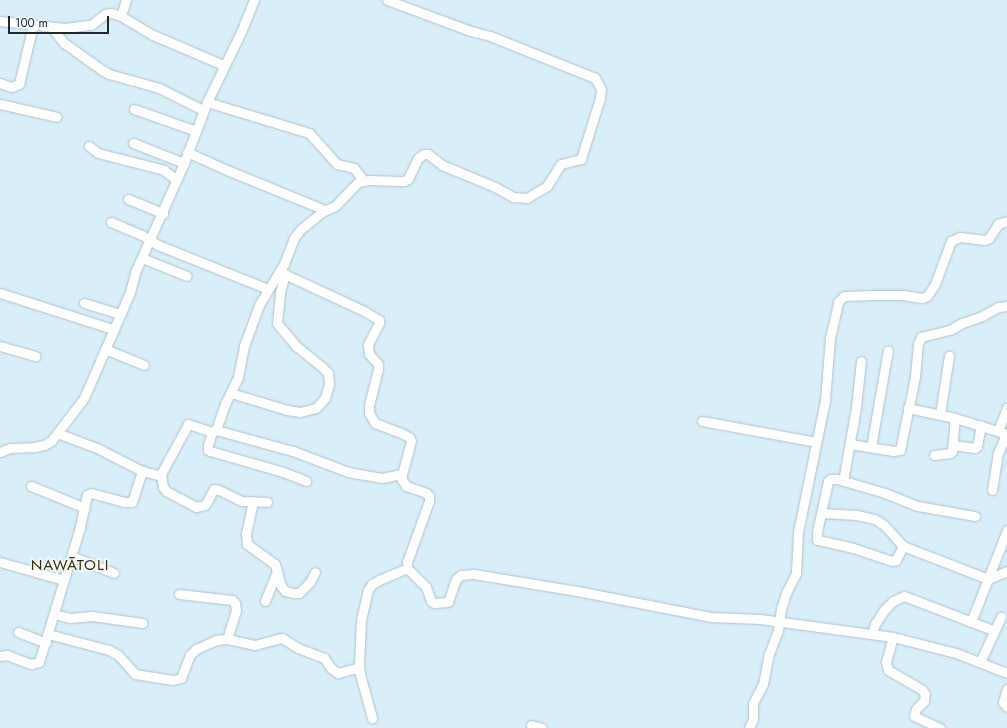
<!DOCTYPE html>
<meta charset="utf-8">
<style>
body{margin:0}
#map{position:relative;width:1007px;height:728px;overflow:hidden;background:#d8eef8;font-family:Jost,sans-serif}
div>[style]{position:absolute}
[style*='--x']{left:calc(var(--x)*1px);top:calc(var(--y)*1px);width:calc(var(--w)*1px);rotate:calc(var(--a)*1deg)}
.roads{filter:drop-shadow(0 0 1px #adc2cc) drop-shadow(0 0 1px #adc2cc)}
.minor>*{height:9px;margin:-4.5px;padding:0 4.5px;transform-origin:4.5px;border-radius:4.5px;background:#fff}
span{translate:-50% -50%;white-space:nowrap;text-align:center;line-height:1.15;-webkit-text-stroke:3.5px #f0f9fd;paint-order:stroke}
.neighbourhood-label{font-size:15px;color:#422c06;letter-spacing:1px}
.scale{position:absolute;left:8px;top:16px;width:101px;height:18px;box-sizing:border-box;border:2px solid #21292d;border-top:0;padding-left:5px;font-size:12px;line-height:14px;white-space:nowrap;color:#21292d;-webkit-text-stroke:3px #f0f9fd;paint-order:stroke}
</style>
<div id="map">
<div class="roads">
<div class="minor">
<div style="--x:121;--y:16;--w:17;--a:-73"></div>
<div style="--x:0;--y:21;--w:65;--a:6.1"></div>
<div style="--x:65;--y:28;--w:26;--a:-7"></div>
<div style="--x:91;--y:25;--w:18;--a:-38"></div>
<div style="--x:105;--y:14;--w:6;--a:-9"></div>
<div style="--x:111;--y:13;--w:10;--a:17"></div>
<div style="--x:121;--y:16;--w:37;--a:31"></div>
<div style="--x:153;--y:35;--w:76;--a:23.2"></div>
<div style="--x:51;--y:27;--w:21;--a:51"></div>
<div style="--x:64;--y:43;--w:47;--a:35.4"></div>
<div style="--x:102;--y:70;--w:8;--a:30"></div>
<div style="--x:109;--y:74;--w:52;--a:15.6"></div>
<div style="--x:159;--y:88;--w:49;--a:26.6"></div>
<div style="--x:0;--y:83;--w:12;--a:20"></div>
<div style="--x:11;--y:87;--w:9;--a:-21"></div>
<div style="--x:19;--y:84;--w:61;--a:-76.7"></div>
<div style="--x:207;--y:102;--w:107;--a:16.9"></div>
<div style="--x:309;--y:133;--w:42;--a:47.9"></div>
<div style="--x:337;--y:164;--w:17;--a:13"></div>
<div style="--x:354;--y:168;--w:15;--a:53"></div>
<div style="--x:0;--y:104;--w:58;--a:12.8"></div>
<div style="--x:134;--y:109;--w:66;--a:19.5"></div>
<div style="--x:133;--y:143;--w:55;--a:21.4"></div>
<div style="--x:89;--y:146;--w:11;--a:38"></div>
<div style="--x:98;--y:153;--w:68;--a:14.4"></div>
<div style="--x:164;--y:170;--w:16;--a:40"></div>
<div style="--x:187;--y:152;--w:44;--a:24.2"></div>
<div style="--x:227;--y:170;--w:106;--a:22.2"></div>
<div style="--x:128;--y:199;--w:38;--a:22"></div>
<div style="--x:111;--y:222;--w:34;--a:23"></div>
<div style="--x:142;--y:235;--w:19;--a:32"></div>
<div style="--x:158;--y:245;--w:118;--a:21.8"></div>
<div style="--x:142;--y:258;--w:48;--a:21.8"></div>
<div style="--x:280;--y:272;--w:93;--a:24.9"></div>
<div style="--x:364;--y:311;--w:17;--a:31"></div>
<div style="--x:379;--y:320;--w:3;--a:90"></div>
<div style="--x:379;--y:323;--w:25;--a:117"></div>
<div style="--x:368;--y:345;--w:9;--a:84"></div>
<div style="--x:369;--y:354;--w:13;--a:48"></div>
<div style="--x:378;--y:364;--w:5;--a:90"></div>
<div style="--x:378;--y:369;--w:38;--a:104"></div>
<div style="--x:369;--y:406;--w:7;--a:90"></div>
<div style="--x:369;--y:413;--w:12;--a:59"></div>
<div style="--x:375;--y:423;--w:30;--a:21"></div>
<div style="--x:403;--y:434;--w:7;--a:27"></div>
<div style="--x:409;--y:437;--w:4;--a:63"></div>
<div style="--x:411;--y:441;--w:38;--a:105"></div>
<div style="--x:401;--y:478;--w:9;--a:58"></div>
<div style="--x:406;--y:486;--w:21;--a:19"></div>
<div style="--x:426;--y:493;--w:4;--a:45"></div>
<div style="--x:429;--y:496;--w:5;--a:90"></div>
<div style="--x:429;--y:501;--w:65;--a:109.8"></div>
<div style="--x:407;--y:562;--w:6;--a:90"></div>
<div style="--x:407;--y:568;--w:27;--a:45"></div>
<div style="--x:426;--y:587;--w:15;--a:70"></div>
<div style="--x:431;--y:601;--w:4;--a:34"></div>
<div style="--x:434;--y:603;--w:14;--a:-4"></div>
<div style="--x:448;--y:602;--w:24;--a:-71"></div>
<div style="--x:456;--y:579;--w:6;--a:-39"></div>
<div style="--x:461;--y:575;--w:13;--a:-4"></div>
<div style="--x:474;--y:574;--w:104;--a:9.4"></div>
<div style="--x:577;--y:591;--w:136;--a:11"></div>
<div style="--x:711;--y:617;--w:49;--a:2.3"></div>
<div style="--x:760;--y:619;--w:134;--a:7.7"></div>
<div style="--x:893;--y:637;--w:65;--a:14.3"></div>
<div style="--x:956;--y:653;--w:55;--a:21.4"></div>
<div style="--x:0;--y:293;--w:119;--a:17.7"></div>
<div style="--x:84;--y:303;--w:37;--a:17"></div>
<div style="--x:0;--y:346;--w:37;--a:16"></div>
<div style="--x:105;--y:349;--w:42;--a:22.3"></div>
<div style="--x:231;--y:393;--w:59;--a:16.9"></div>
<div style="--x:287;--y:410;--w:13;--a:9"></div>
<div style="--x:300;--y:412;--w:16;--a:-14"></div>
<div style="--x:316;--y:408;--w:13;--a:-48"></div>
<div style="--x:325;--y:398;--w:15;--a:-74"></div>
<div style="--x:329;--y:384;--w:11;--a:-95"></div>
<div style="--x:328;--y:373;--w:8;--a:-135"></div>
<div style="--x:322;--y:367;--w:32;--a:-141"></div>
<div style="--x:297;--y:347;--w:31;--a:-130"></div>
<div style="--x:277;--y:323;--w:31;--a:-84"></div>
<div style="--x:280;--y:292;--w:19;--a:-74"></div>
<div style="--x:908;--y:408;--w:48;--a:12"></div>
<div style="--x:955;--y:418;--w:54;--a:17.1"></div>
<div style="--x:940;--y:414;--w:59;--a:-81.2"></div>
<div style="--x:702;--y:421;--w:116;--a:10.4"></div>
<div style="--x:216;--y:430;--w:80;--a:15.3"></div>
<div style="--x:293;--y:451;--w:59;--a:20.9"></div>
<div style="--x:348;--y:472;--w:35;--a:10"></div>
<div style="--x:382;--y:478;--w:19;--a:-12"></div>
<div style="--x:998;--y:431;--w:25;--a:-69"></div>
<div style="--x:212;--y:432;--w:14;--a:107"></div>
<div style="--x:208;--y:445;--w:5;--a:90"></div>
<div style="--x:208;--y:450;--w:2;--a:27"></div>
<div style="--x:210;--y:451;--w:76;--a:16"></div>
<div style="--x:283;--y:472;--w:25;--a:21"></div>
<div style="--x:57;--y:433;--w:43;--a:20.6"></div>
<div style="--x:97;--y:448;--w:51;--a:27.1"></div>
<div style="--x:142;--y:471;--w:16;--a:14"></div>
<div style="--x:158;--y:475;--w:3;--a:-18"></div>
<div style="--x:161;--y:474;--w:57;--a:-61.6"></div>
<div style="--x:188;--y:424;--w:25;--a:18"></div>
<div style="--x:212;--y:432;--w:4;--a:-27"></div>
<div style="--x:216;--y:430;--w:28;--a:-71"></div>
<div style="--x:225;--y:404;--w:30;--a:-64"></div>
<div style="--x:238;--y:377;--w:32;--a:-79"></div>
<div style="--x:244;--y:346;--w:44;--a:-69.9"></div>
<div style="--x:259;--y:305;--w:48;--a:-58.6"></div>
<div style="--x:284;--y:264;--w:28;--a:-69"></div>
<div style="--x:294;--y:238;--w:11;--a:-52"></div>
<div style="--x:301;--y:229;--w:27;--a:-39"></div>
<div style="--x:322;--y:212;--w:14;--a:-25"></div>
<div style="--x:335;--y:206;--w:33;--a:-46"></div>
<div style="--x:358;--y:182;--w:11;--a:-10"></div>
<div style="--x:369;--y:180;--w:35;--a:2"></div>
<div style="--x:404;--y:181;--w:4;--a:-27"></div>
<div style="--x:408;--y:179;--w:23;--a:-65"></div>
<div style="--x:418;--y:158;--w:7;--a:-34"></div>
<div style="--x:424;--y:154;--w:4;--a:0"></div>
<div style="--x:428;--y:154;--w:18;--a:38"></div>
<div style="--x:442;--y:165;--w:57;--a:22.5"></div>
<div style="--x:495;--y:187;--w:21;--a:29"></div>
<div style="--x:513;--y:197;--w:14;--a:4"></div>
<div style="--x:527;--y:198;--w:23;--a:-31"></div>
<div style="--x:547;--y:186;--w:26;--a:-58"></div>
<div style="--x:561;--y:164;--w:21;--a:-14"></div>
<div style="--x:581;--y:159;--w:64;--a:-72.7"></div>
<div style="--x:600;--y:98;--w:9;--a:-84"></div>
<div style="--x:601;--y:89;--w:13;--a:-119"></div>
<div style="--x:595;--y:78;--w:113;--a:-158.2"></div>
<div style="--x:490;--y:36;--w:23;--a:-165"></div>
<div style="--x:468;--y:30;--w:86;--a:-159.7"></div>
<div style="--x:850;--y:444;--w:44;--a:9.2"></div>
<div style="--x:893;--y:451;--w:7;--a:-8"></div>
<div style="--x:900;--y:450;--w:75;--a:-78.4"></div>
<div style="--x:915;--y:377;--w:33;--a:-85"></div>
<div style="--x:918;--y:344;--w:8;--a:-67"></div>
<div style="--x:921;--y:337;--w:30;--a:-14"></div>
<div style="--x:950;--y:330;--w:14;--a:-30"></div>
<div style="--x:962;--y:323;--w:21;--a:-19"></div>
<div style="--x:982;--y:316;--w:18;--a:-29"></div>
<div style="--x:998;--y:307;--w:9;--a:-6"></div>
<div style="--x:953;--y:445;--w:22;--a:8"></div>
<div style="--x:975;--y:448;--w:3;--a:-45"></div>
<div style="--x:977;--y:446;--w:21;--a:-79"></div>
<div style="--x:871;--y:447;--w:98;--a:-80.1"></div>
<div style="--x:0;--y:452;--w:11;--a:-22"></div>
<div style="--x:10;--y:448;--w:25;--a:-2"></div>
<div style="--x:35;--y:447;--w:9;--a:-13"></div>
<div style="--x:44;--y:445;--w:8;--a:-30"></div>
<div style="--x:51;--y:441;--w:54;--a:-52.5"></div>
<div style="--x:84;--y:398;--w:116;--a:-66.5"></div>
<div style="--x:130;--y:292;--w:23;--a:-75"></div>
<div style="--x:136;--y:270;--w:117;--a:-65.8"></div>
<div style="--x:184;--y:163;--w:65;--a:-69.3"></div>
<div style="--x:207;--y:102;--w:78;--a:-64.1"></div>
<div style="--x:241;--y:32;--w:35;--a:-68"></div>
<div style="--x:934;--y:455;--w:16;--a:-7"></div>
<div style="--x:950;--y:453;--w:3;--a:-45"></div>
<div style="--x:952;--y:451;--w:33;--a:-85"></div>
<div style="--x:161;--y:474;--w:13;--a:81"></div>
<div style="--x:163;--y:487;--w:5;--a:53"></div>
<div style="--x:166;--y:491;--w:34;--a:28"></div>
<div style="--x:196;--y:507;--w:9;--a:-13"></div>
<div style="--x:205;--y:505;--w:18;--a:-61"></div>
<div style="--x:214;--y:489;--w:5;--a:11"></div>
<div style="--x:219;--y:490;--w:25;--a:26"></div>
<div style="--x:242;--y:501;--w:25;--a:2"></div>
<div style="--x:843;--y:481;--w:75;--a:-80"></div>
<div style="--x:856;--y:407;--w:46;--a:-83.8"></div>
<div style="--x:31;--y:486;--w:58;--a:22.2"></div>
<div style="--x:992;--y:490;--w:37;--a:-81"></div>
<div style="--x:998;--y:453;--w:21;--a:-67"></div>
<div style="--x:253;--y:501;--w:34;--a:102"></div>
<div style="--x:246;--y:534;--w:10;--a:84"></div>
<div style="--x:247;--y:544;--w:34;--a:36"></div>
<div style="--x:275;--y:564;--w:23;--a:75"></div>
<div style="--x:281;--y:586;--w:6;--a:51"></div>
<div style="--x:285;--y:591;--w:8;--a:14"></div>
<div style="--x:293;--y:593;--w:6;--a:0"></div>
<div style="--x:299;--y:593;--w:16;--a:-45"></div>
<div style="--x:310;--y:582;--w:11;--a:-63"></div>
<div style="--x:821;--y:513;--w:36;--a:3"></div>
<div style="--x:857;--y:515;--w:18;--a:13"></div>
<div style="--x:875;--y:519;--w:11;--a:34"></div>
<div style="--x:884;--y:525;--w:28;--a:48"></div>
<div style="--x:903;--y:546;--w:91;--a:21.2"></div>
<div style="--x:988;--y:579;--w:21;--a:-23"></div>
<div style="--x:903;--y:546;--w:16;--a:117"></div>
<div style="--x:896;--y:560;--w:4;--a:166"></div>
<div style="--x:892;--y:561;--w:41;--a:-161.6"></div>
<div style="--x:853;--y:548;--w:37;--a:-167"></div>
<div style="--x:817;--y:540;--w:8;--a:-90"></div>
<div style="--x:817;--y:532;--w:52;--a:-77.8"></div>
<div style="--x:828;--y:481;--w:4;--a:-34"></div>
<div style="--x:831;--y:479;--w:6;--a:0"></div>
<div style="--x:837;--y:479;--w:50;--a:16.3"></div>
<div style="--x:885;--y:493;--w:35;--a:22"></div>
<div style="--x:918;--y:506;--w:58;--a:10"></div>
<div style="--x:71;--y:556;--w:46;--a:21.6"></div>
<div style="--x:0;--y:562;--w:66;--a:15.7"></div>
<div style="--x:179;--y:594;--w:53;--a:6.5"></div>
<div style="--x:232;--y:600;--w:4;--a:45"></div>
<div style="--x:235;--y:603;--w:7;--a:82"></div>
<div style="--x:236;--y:610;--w:30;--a:107"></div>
<div style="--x:265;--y:601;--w:32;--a:-68"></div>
<div style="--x:54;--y:614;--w:16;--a:14"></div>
<div style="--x:70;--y:618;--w:22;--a:-5"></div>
<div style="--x:92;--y:616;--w:51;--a:7.8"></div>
<div style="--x:971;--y:622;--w:99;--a:-68.6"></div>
<div style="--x:18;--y:632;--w:30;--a:21"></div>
<div style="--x:872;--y:633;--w:9;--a:-72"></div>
<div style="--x:875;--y:624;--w:17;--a:-57"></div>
<div style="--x:884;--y:610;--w:13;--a:-45"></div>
<div style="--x:893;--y:601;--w:12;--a:-24"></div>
<div style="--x:904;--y:596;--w:97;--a:21"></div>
<div style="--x:48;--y:634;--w:63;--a:14.7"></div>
<div style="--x:109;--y:650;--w:10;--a:29"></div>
<div style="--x:118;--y:655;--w:25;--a:48"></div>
<div style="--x:135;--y:674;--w:38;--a:9"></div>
<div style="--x:173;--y:680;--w:8;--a:-14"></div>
<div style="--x:181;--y:678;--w:25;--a:-69"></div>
<div style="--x:190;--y:655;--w:8;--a:-45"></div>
<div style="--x:196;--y:649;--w:22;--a:-24"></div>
<div style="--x:216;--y:640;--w:11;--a:-5"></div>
<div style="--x:227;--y:639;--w:29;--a:12"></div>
<div style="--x:255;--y:645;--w:28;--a:-15"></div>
<div style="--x:282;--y:638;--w:19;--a:32"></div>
<div style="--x:298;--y:648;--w:28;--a:21"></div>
<div style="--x:324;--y:658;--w:12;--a:55"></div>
<div style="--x:331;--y:668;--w:9;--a:36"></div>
<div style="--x:338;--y:673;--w:20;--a:-15"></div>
<div style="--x:357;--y:668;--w:4;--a:-56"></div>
<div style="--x:359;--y:665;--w:45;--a:-87.5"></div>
<div style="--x:361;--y:620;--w:31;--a:-77"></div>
<div style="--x:368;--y:590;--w:7;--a:-56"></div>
<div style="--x:372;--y:584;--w:8;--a:-30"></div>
<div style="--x:379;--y:580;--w:30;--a:-23"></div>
<div style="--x:893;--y:637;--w:26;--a:106"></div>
<div style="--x:886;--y:662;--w:8;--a:76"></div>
<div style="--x:888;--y:670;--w:39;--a:30"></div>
<div style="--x:922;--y:690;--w:5;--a:53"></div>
<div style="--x:925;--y:694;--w:7;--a:98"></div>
<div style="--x:924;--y:701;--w:11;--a:135"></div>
<div style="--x:916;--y:709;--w:7;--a:106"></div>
<div style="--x:914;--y:716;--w:29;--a:25"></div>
<div style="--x:0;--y:656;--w:7;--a:-8"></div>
<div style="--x:7;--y:655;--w:26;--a:21"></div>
<div style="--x:31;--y:664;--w:8;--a:-14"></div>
<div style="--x:39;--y:662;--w:141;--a:-73.1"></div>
<div style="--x:80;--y:527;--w:33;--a:-78"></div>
<div style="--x:87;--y:495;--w:4;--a:-27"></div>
<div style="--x:91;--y:493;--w:35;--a:15"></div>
<div style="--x:125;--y:502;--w:7;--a:0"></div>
<div style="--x:132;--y:502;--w:33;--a:-72"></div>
<div style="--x:980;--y:662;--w:50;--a:-65"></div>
<div style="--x:359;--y:665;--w:9;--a:84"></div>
<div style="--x:360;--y:674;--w:46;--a:74.7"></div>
<div style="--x:1007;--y:689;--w:14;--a:107"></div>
<div style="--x:1003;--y:702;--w:6;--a:51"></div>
<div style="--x:531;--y:725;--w:11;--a:15"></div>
<div style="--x:749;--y:728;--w:10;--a:-66"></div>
<div style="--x:753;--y:719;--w:16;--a:-90"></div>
<div style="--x:753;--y:703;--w:21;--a:-62"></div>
<div style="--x:763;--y:684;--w:31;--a:-79"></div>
<div style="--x:769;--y:654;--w:26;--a:-69"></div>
<div style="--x:778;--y:630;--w:21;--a:-82"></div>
<div style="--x:781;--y:609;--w:17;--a:-73"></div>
<div style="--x:786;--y:593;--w:22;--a:-63"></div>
<div style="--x:796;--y:573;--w:41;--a:-87.2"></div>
<div style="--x:798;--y:532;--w:135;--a:-78.4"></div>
<div style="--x:825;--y:400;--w:62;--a:-85.4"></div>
<div style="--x:830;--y:338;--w:37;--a:-77"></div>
<div style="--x:838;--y:302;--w:8;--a:-45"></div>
<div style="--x:844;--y:296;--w:23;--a:-2"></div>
<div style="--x:867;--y:295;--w:36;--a:0"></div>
<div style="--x:903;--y:295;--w:19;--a:9"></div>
<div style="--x:922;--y:298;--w:5;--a:-22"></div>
<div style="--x:927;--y:296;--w:14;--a:-56"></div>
<div style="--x:935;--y:284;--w:46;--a:-69.6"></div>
<div style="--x:951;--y:241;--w:10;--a:-24"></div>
<div style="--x:960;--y:237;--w:25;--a:7"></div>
<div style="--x:985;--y:240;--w:4;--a:-27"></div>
<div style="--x:989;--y:238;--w:17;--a:-57"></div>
<div style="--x:998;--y:224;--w:9;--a:-18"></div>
</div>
</div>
<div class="neighbourhood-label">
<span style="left:70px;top:566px">NAWĀTOLI</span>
</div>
<div class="scale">100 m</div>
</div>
